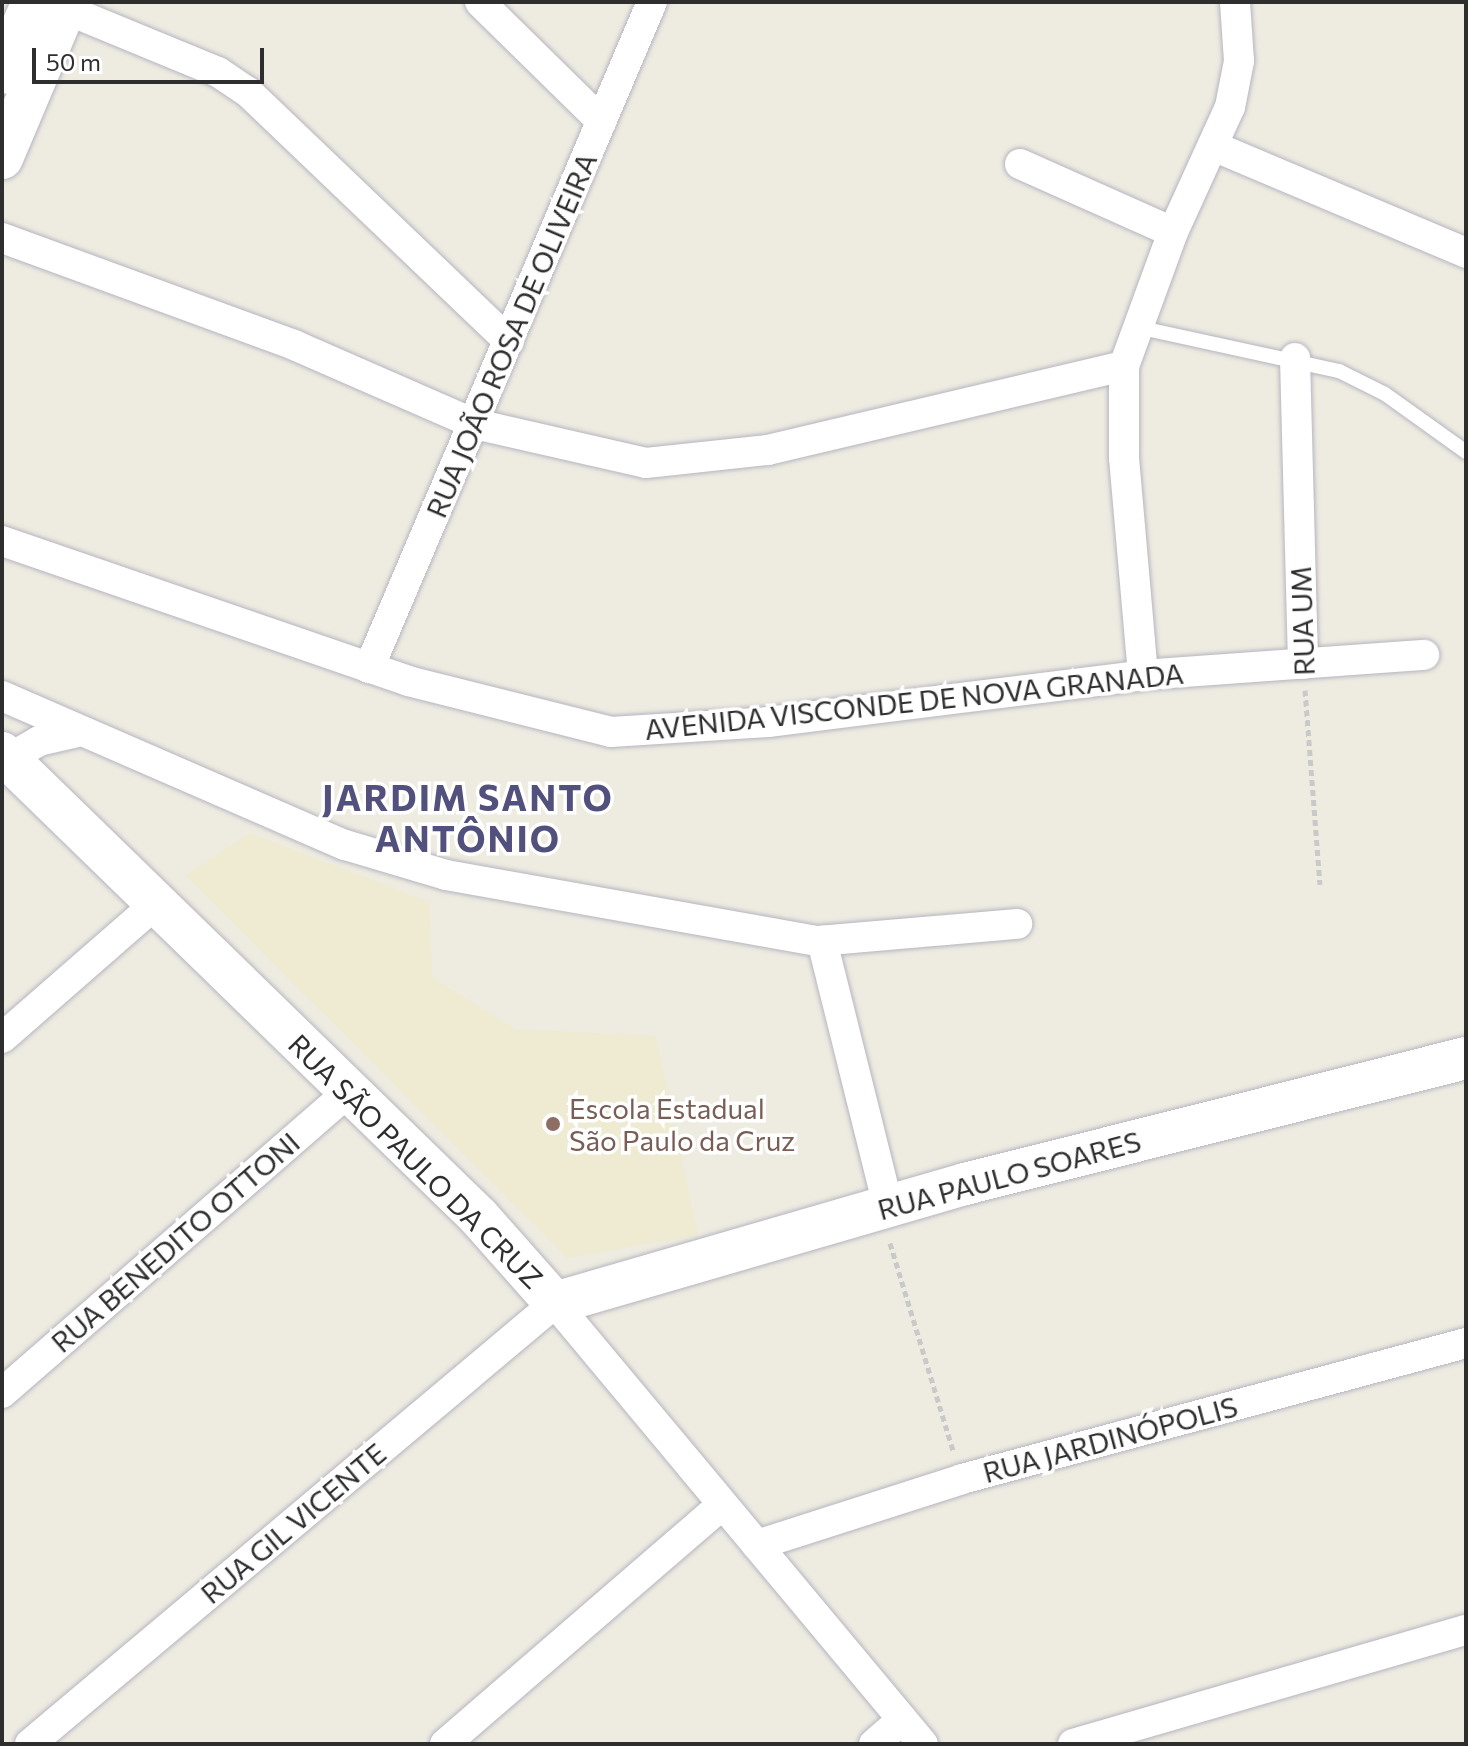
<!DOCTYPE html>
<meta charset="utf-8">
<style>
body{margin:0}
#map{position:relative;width:1468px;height:1746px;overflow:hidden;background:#eeebe1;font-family:Commissioner,sans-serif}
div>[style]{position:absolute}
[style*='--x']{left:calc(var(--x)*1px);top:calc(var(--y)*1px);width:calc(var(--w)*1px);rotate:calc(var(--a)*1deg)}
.education>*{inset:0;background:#eeebd2}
.path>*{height:5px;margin-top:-2.5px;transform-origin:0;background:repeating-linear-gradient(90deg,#c9c9c9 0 6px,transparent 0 10px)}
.roads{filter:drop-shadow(0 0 2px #b5b5c0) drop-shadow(0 0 2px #b5b5c0)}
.lane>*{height:14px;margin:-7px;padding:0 7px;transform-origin:7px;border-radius:7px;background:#fff}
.street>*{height:30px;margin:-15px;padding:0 15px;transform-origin:15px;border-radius:15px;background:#fff}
.secondary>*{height:42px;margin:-21px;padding:0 21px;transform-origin:21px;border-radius:21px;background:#fff}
.dots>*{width:22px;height:22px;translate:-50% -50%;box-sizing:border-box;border:4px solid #fff;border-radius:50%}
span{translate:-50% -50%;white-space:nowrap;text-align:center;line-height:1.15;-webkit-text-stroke:7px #fff;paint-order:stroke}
.street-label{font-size:28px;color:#2e2e2e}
.education-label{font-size:28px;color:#785e54}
.left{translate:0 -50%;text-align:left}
.district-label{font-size:36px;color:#52507c;font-weight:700;letter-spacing:2px}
.frame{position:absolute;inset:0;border:4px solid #2e2e2e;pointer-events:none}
.scale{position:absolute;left:32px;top:48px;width:232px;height:36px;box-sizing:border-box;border:4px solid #2e2e2e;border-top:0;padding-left:10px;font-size:24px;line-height:28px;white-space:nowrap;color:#2e2e2e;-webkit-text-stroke:6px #fff;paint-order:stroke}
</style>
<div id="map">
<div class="education">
<div style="clip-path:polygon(250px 833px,429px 902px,432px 977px,515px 1029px,656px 1036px,698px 1235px,567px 1258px,185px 875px)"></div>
</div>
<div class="path">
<div style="--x:1305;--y:690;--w:195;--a:85.6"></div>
<div style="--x:890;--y:1243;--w:217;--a:73.1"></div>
</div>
<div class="roads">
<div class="lane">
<div style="--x:1137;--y:327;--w:207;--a:12.3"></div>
<div style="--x:1339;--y:371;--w:51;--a:26.6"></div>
<div style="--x:1385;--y:394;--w:100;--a:35.6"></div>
</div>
<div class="street">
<div style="--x:48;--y:2;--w:184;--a:22.4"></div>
<div style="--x:218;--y:72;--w:36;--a:34"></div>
<div style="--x:248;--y:92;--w:361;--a:43.7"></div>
<div style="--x:480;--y:2;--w:170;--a:44.5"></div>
<div style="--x:1213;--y:146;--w:275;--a:22.9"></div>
<div style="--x:1020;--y:164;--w:167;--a:24"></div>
<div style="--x:2;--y:238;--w:311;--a:20.1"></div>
<div style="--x:294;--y:345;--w:197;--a:23.6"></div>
<div style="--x:475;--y:424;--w:175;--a:12.8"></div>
<div style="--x:646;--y:463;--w:123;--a:-6.1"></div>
<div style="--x:768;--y:450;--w:366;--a:-13.3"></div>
<div style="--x:1295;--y:358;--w:306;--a:88.5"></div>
<div style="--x:2;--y:541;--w:429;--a:19"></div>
<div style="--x:408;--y:681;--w:209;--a:14.1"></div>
<div style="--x:611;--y:732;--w:157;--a:-3.6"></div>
<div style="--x:768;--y:722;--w:378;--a:-7.1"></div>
<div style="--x:1143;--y:675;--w:282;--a:-4.1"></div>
<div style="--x:369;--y:668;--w:724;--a:-66.98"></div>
<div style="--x:1143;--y:675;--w:218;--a:-95"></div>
<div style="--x:1124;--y:458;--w:92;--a:-90"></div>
<div style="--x:1124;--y:366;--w:143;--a:-69.9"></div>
<div style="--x:1173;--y:232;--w:137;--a:-65.5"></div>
<div style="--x:1230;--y:107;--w:47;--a:-78.9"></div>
<div style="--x:1239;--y:61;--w:59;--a:-93.9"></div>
<div style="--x:2;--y:696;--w:374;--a:23.5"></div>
<div style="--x:345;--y:845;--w:105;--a:16.5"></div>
<div style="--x:446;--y:875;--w:378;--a:10.1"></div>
<div style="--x:818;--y:941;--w:200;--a:-4.9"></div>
<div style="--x:8;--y:759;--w:36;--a:-30"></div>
<div style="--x:39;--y:741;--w:39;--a:-13"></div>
<div style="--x:822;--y:941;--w:273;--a:76"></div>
<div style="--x:2;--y:1038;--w:207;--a:-41.1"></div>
<div style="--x:2;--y:1393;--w:460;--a:-41"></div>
<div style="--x:757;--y:1545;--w:215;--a:-17.8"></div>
<div style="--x:962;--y:1479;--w:522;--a:-15.1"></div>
<div style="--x:30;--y:1744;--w:686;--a:-40.03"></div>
<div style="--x:555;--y:1303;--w:574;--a:50.16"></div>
<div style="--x:445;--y:1744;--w:364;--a:-40.8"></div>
<div style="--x:874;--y:1744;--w:37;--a:-41"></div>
<div style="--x:1073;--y:1744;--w:409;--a:-16.2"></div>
</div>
<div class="secondary">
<div style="--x:2;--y:73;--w:77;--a:-66.4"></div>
<div style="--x:2;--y:158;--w:169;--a:-67.1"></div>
<div style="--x:2;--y:753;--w:664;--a:44.21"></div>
<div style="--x:478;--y:1216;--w:116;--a:48.5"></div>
<div style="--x:555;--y:1303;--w:427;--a:-16.2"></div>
<div style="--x:965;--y:1184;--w:517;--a:-14.12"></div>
</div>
</div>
<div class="dots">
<div style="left:553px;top:1124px;background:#8d6e63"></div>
</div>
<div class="street-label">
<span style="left:511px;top:335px;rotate:-67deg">RUA JOÃO ROSA DE OLIVEIRA</span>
<span style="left:1302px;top:621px;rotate:-92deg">RUA UM</span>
<span style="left:914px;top:701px;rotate:-6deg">AVENIDA VISCONDE DE NOVA GRANADA</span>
<span style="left:416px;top:1161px;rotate:45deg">RUA SÃO PAULO DA CRUZ</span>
<span style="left:1009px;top:1175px;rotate:-15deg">RUA PAULO SOARES</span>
<span style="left:175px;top:1242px;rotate:-41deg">RUA BENEDITO OTTONI</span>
<span style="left:1110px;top:1439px;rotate:-15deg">RUA JARDINÓPOLIS</span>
<span style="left:293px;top:1523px;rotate:-40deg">RUA GIL VICENTE</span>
</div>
<div class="education-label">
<span class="left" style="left:569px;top:1124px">Escola Estadual<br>São Paulo da Cruz</span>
</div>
<div class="district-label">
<span style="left:468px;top:817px">JARDIM SANTO<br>ANTÔNIO</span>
</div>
<div class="frame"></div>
<div class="scale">50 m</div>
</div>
